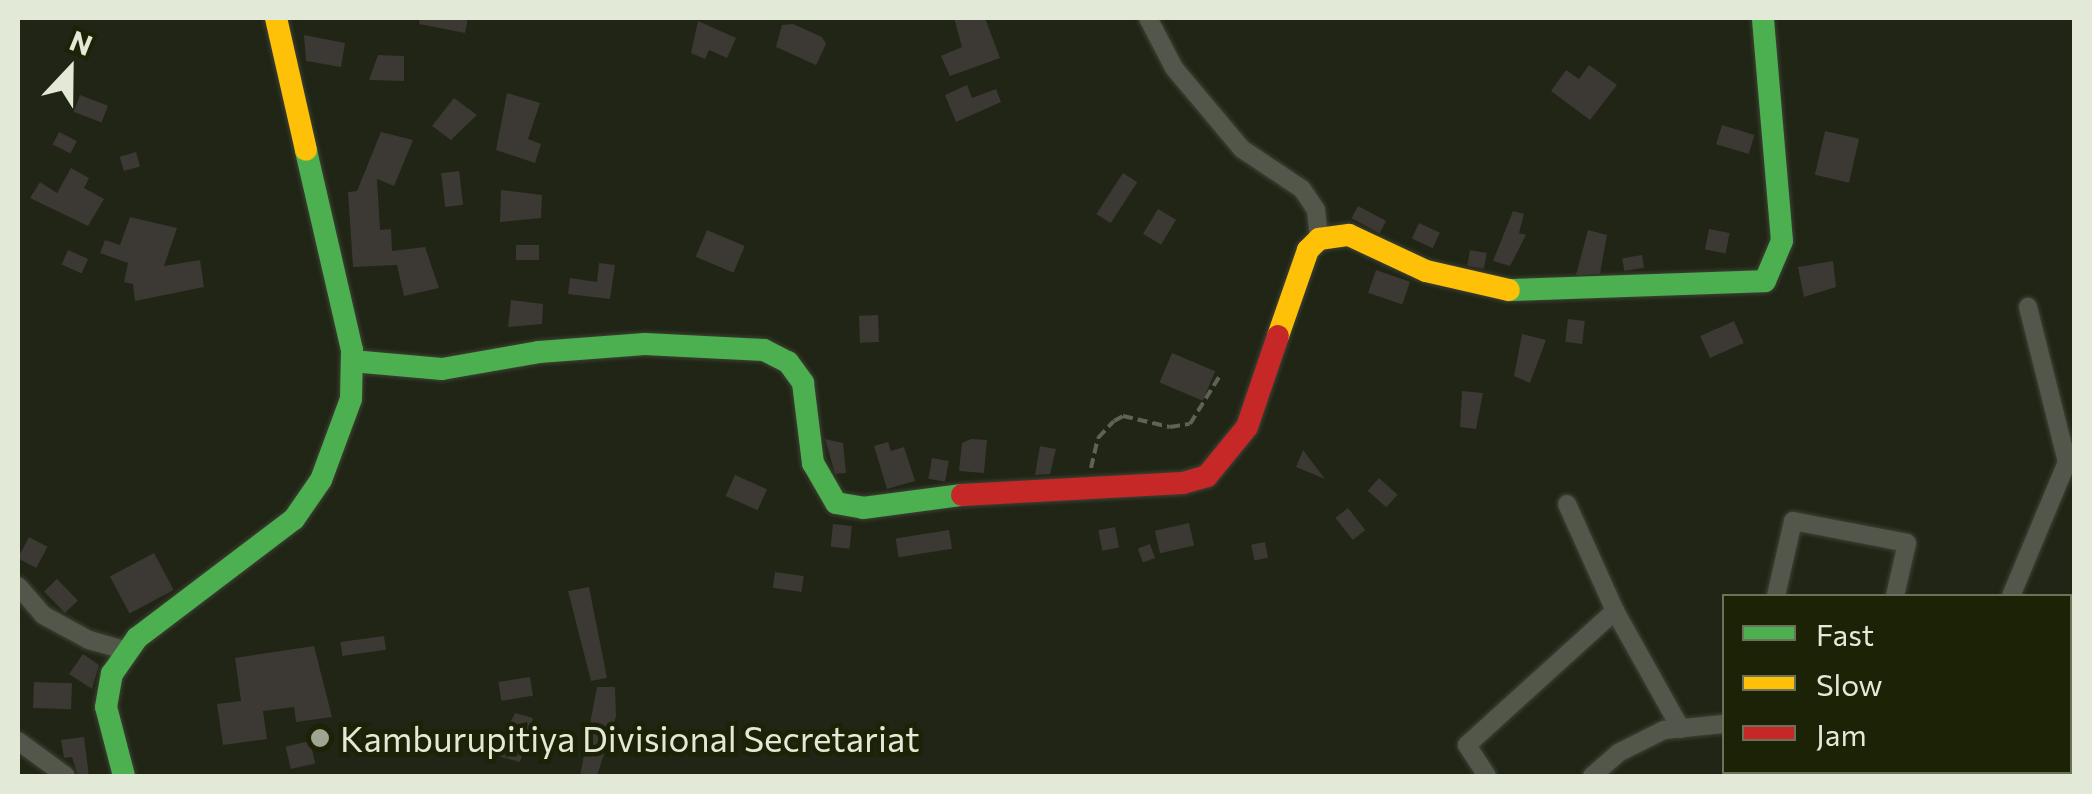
<!DOCTYPE html>
<style>
body{margin:0}
#map{position:relative;width:2092px;height:794px;overflow:hidden;background:#202515;font-family:Commissioner,sans-serif}
div>[style]{position:absolute}
[style*='--x']{left:calc(var(--x)*1px);top:calc(var(--y)*1px);width:calc(var(--w)*1px);rotate:calc(var(--a)*1deg)}
.building>*{inset:0;background:#3c3833;transform-origin:0 0}
.path>*{height:4px;margin-top:-2px;transform-origin:0;background:repeating-linear-gradient(90deg,#5f6357 0 10px,transparent 0 15px)}
.roads{filter:drop-shadow(0 0 2px #3d4235) drop-shadow(0 0 2px #3d4235)}
.street>*{height:18px;margin:-9px;padding:0 9px;transform-origin:9px;border-radius:9px;background:#53574b}
.fast>*{height:22px;margin:-11px;padding:0 11px;transform-origin:11px;border-radius:11px;background:#4caf50}
.slow>*{height:22px;margin:-11px;padding:0 11px;transform-origin:11px;border-radius:11px;background:#ffc107}
.jam>*{height:22px;margin:-11px;padding:0 11px;transform-origin:11px;border-radius:11px;background:#c62828}
.dots>*{width:28px;height:28px;translate:-50% -50%;box-sizing:border-box;border:5px solid #1b2205;border-radius:50%}
span{translate:-50% -50%;white-space:nowrap;text-align:center;line-height:1.15;-webkit-text-stroke:9px #1b2205;paint-order:stroke}
.poi-label{font-size:35px;color:#e3e9d7}
.left{translate:0 -50%;text-align:left}
.frame{position:absolute;inset:0;border:20px solid #e3e9d7;pointer-events:none}
.legend{position:absolute;left:1722px;top:594px;width:350px;height:180px;box-sizing:border-box;background:#1b2205;border:2px solid #6b7259;margin:0;padding:12px 18px;list-style:none;font-size:30px;color:#e3e9d7}
.legend li{display:flex;align-items:center;gap:20px;height:50px}
.legend b{width:50px;border:2px solid #6b7259}
.north{position:absolute;left:20px;top:20px;width:100px;height:100px;-webkit-text-stroke:8px #1b2205;paint-order:stroke;rotate:22deg;font-size:28px;font-weight:700;line-height:40px;text-align:center;color:#e3e9d7}
.north::after{content:'';display:block;margin:auto;width:35px;height:45px;background:#e3e9d7;clip-path:polygon(50% 0,100% 100%,50% 72%,0 100%)}
</style>
<div id="map">
<div class="building">
<div style="clip-path:polygon(420px 18px,468px 18px,465px 33px,419px 24px)"></div>
<div style="clip-path:polygon(954px 18px,985px 18px,1000px 58px,950px 76px,941px 56px,962px 47px)"></div>
<div style="clip-path:polygon(698px 21px,736px 38px,727px 58px,709px 50px,705px 59px,691px 53px)"></div>
<div style="clip-path:polygon(793px 24px,822px 37px,826px 44px,816px 65px,776px 47px,782px 25px)"></div>
<div style="left:74px;top:30px;width:17px;height:15px;rotate:28deg"></div>
<div style="clip-path:polygon(304px 35px,345px 43px,341px 67px,306px 61px)"></div>
<div style="clip-path:polygon(378px 55px,404px 56px,404px 81px,369px 80px)"></div>
<div style="clip-path:polygon(1589px 65px,1617px 85px,1590px 120px,1551px 91px,1566px 70px,1579px 79px)"></div>
<div style="clip-path:polygon(967px 85px,972px 98px,996px 89px,1001px 102px,956px 122px,945px 95px)"></div>
<div style="clip-path:polygon(507px 93px,540px 103px,528px 139px,541px 144px,535px 163px,496px 150px)"></div>
<div style="left:80px;top:95px;width:30px;height:18px;rotate:21deg"></div>
<div style="clip-path:polygon(454px 98px,477px 115px,451px 140px,432px 126px)"></div>
<div style="left:1722px;top:125px;width:34px;height:20px;rotate:17deg"></div>
<div style="left:1825px;top:131px;width:35px;height:45px;rotate:13deg"></div>
<div style="left:59px;top:132px;width:20px;height:14px;rotate:27deg"></div>
<div style="clip-path:polygon(381px 132px,413px 140px,394px 186px,377px 179px,380px 230px,391px 229px,392px 251px,425px 247px,439px 288px,404px 296px,397px 265px,353px 267px,348px 192px,357px 191px)"></div>
<div style="left:136px;top:152px;width:15px;height:17px;rotate:74deg"></div>
<div style="clip-path:polygon(71px 168px,89px 178px,84px 188px,104px 199px,88px 226px,30px 198px,40px 182px,57px 193px)"></div>
<div style="left:459px;top:171px;width:34px;height:18px;rotate:83deg"></div>
<div style="left:1123px;top:173px;width:17px;height:49px;rotate:33deg"></div>
<div style="clip-path:polygon(501px 190px,542px 195px,541px 218px,500px 222px)"></div>
<div style="left:1358px;top:206px;width:32px;height:14px;rotate:28deg"></div>
<div style="left:1158px;top:209px;width:21px;height:29px;rotate:31deg"></div>
<div style="clip-path:polygon(1513px 211px,1524px 214px,1519px 233px,1526px 235px,1510px 266px,1493px 261px)"></div>
<div style="clip-path:polygon(130px 217px,177px 228px,164px 266px,200px 260px,204px 287px,135px 301px,133px 284px,124px 282px,128px 263px,100px 253px,105px 240px,120px 245px)"></div>
<div style="left:1419px;top:223px;width:23px;height:17px;rotate:25deg"></div>
<div style="left:1709px;top:229px;width:21px;height:21px;rotate:11deg"></div>
<div style="left:707px;top:230px;width:41px;height:29px;rotate:23deg"></div>
<div style="clip-path:polygon(1588px 230px,1607px 235px,1600px 274px,1576px 275px)"></div>
<div style="left:516px;top:245px;width:23px;height:15px"></div>
<div style="left:68px;top:250px;width:22px;height:16px;rotate:24deg"></div>
<div style="left:1470px;top:250px;width:17px;height:16px;rotate:10deg"></div>
<div style="left:1642px;top:255px;width:13px;height:20px;rotate:81deg"></div>
<div style="clip-path:polygon(1833px 261px,1836px 287px,1804px 297px,1798px 267px)"></div>
<div style="clip-path:polygon(599px 263px,615px 265px,610px 299px,568px 294px,570px 278px,597px 282px)"></div>
<div style="left:1376px;top:270px;width:36px;height:24px;rotate:19deg"></div>
<div style="clip-path:polygon(511px 300px,543px 304px,542px 324px,508px 327px)"></div>
<div style="left:878px;top:315px;width:27px;height:19px;rotate:88deg"></div>
<div style="left:1568px;top:319px;width:17px;height:23px;rotate:7deg"></div>
<div style="left:1734px;top:321px;width:24px;height:37px;rotate:66deg"></div>
<div style="clip-path:polygon(1522px 334px,1546px 340px,1530px 383px,1514px 376px)"></div>
<div style="left:1172px;top:353px;width:47px;height:32px;rotate:23deg"></div>
<div style="clip-path:polygon(1462px 391px,1483px 393px,1476px 429px,1460px 427px)"></div>
<div style="clip-path:polygon(825px 439px,843px 443px,846px 473px,835px 474px)"></div>
<div style="clip-path:polygon(971px 439px,987px 440px,984px 473px,959px 471px,962px 443px)"></div>
<div style="clip-path:polygon(888px 442px,891px 451px,904px 447px,915px 481px,887px 489px,874px 446px)"></div>
<div style="clip-path:polygon(1040px 446px,1056px 449px,1050px 474px,1035px 475px)"></div>
<div style="clip-path:polygon(1303px 450px,1325px 479px,1296px 467px)"></div>
<div style="left:932px;top:458px;width:17px;height:21px;rotate:10deg"></div>
<div style="left:735px;top:475px;width:35px;height:23px;rotate:24deg"></div>
<div style="left:1379px;top:478px;width:25px;height:17px;rotate:42deg"></div>
<div style="left:1348px;top:508px;width:28px;height:16px;rotate:52deg"></div>
<div style="left:1189px;top:523px;width:23px;height:35px;rotate:77deg"></div>
<div style="left:833px;top:524px;width:19px;height:23px;rotate:6deg"></div>
<div style="left:1115px;top:527px;width:21px;height:17px;rotate:79deg"></div>
<div style="left:949px;top:530px;width:19px;height:54px;rotate:81deg"></div>
<div style="left:29px;top:537px;width:21px;height:24px;rotate:28deg"></div>
<div style="left:1265px;top:542px;width:16px;height:14px;rotate:79deg"></div>
<div style="left:1150px;top:544px;width:15px;height:13px;rotate:70deg"></div>
<div style="left:154px;top:553px;width:42px;height:50px;rotate:62deg"></div>
<div style="left:775px;top:572px;width:29px;height:16px;rotate:8deg"></div>
<div style="left:57px;top:579px;width:30px;height:18px;rotate:46deg"></div>
<div style="clip-path:polygon(589px 587px,607px 678px,591px 681px,568px 591px)"></div>
<div style="left:384px;top:636px;width:14px;height:44px;rotate:82deg"></div>
<div style="clip-path:polygon(314px 646px,332px 717px,296px 722px,294px 707px,263px 711px,267px 739px,223px 745px,217px 704px,241px 701px,235px 658px)"></div>
<div style="clip-path:polygon(83px 654px,99px 665px,92px 689px,69px 674px)"></div>
<div style="left:530px;top:677px;width:19px;height:32px;rotate:81deg"></div>
<div style="left:34px;top:682px;width:38px;height:26px;rotate:2deg"></div>
<div style="clip-path:polygon(597px 687px,615px 687px,616px 716px,597px 776px,580px 776px)"></div>
<div style="clip-path:polygon(515px 713px,533px 718px,520px 762px,494px 755px)"></div>
<div style="clip-path:polygon(84px 737px,89px 776px,78px 776px,72px 757px,64px 758px,61px 740px)"></div>
<div style="left:310px;top:741px;width:23px;height:25px;rotate:77deg"></div>
</div>
<div class="path">
<div style="--x:1091;--y:468;--w:31;--a:-77"></div>
<div style="--x:1098;--y:438;--w:23;--a:-47"></div>
<div style="--x:1114;--y:421;--w:10;--a:-29"></div>
<div style="--x:1123;--y:416;--w:48;--a:13.2"></div>
<div style="--x:1170;--y:427;--w:20;--a:-9"></div>
<div style="--x:1190;--y:424;--w:55;--a:-58.3"></div>
</div>
<div class="roads">
<div class="street">
<div style="--x:1148;--y:18;--w:56;--a:62.5"></div>
<div style="--x:1174;--y:68;--w:106;--a:50"></div>
<div style="--x:1242;--y:149;--w:72;--a:33.7"></div>
<div style="--x:1302;--y:189;--w:25;--a:56"></div>
<div style="--x:1316;--y:210;--w:29;--a:84"></div>
<div style="--x:1567;--y:504;--w:117;--a:65.8"></div>
<div style="--x:18;--y:586;--w:38;--a:49"></div>
<div style="--x:43;--y:615;--w:52;--a:28.5"></div>
<div style="--x:89;--y:640;--w:41;--a:15.8"></div>
<div style="--x:1776;--y:596;--w:77;--a:-77.2"></div>
<div style="--x:1793;--y:521;--w:116;--a:10.9"></div>
<div style="--x:1907;--y:543;--w:54;--a:102.8"></div>
<div style="--x:2011;--y:596;--w:145;--a:-67.3"></div>
<div style="--x:2067;--y:462;--w:160;--a:-104.1"></div>
<div style="--x:2070;--y:696;--w:4;--a:-27"></div>
<div style="--x:18;--y:741;--w:59;--a:36.1"></div>
<div style="--x:1908;--y:772;--w:17;--a:13"></div>
<div style="--x:1487;--y:776;--w:37;--a:-123"></div>
<div style="--x:1467;--y:745;--w:200;--a:-42.2"></div>
<div style="--x:1615;--y:611;--w:135;--a:60.8"></div>
<div style="--x:1592;--y:776;--w:35;--a:-41"></div>
<div style="--x:1618;--y:753;--w:51;--a:-26.6"></div>
<div style="--x:1664;--y:730;--w:60;--a:-5.7"></div>
</div>
<div class="fast">
<div style="--x:1509;--y:290;--w:256;--a:-2"></div>
<div style="--x:1765;--y:281;--w:43;--a:-67"></div>
<div style="--x:1782;--y:241;--w:224;--a:-94.9"></div>
<div style="--x:352;--y:361;--w:90;--a:5.1"></div>
<div style="--x:442;--y:369;--w:98;--a:-9.9"></div>
<div style="--x:539;--y:352;--w:106;--a:-4.3"></div>
<div style="--x:645;--y:344;--w:119;--a:2.9"></div>
<div style="--x:764;--y:350;--w:27;--a:27"></div>
<div style="--x:788;--y:362;--w:26;--a:54"></div>
<div style="--x:803;--y:383;--w:81;--a:82.9"></div>
<div style="--x:813;--y:463;--w:46;--a:60.1"></div>
<div style="--x:836;--y:503;--w:27;--a:10"></div>
<div style="--x:863;--y:508;--w:100;--a:-7.5"></div>
<div style="--x:124;--y:776;--w:71;--a:-104.6"></div>
<div style="--x:106;--y:707;--w:34;--a:-80"></div>
<div style="--x:112;--y:674;--w:44;--a:-55.2"></div>
<div style="--x:137;--y:638;--w:197;--a:-37.2"></div>
<div style="--x:294;--y:519;--w:47;--a:-55.3"></div>
<div style="--x:321;--y:480;--w:86;--a:-69.7"></div>
<div style="--x:351;--y:399;--w:49;--a:-88.8"></div>
<div style="--x:352;--y:350;--w:205;--a:-103"></div>
</div>
<div class="slow">
<div style="--x:276;--y:18;--w:135;--a:77.2"></div>
<div style="--x:1278;--y:336;--w:91;--a:-70.8"></div>
<div style="--x:1308;--y:250;--w:16;--a:-45"></div>
<div style="--x:1319;--y:239;--w:30;--a:-8"></div>
<div style="--x:1349;--y:235;--w:85;--a:25.1"></div>
<div style="--x:1426;--y:271;--w:85;--a:12.9"></div>
</div>
<div class="jam">
<div style="--x:962;--y:495;--w:221;--a:-3.1"></div>
<div style="--x:1183;--y:483;--w:25;--a:-16"></div>
<div style="--x:1207;--y:476;--w:63;--a:-50.8"></div>
<div style="--x:1247;--y:427;--w:96;--a:-71.2"></div>
</div>
</div>
<div class="dots">
<div style="left:320px;top:738px;background:#9fa493"></div>
</div>
<div class="poi-label">
<span class="left" style="left:340px;top:738px">Kamburupitiya Divisional Secretariat</span>
</div>
<div class="frame"></div>
<ul class="legend">
<li><b style="height:12px;background:#4caf50"></b>Fast</li>
<li><b style="height:12px;background:#ffc107"></b>Slow</li>
<li><b style="height:12px;background:#c62828"></b>Jam</li>
</ul>
<div class="north">N</div>
</div>
